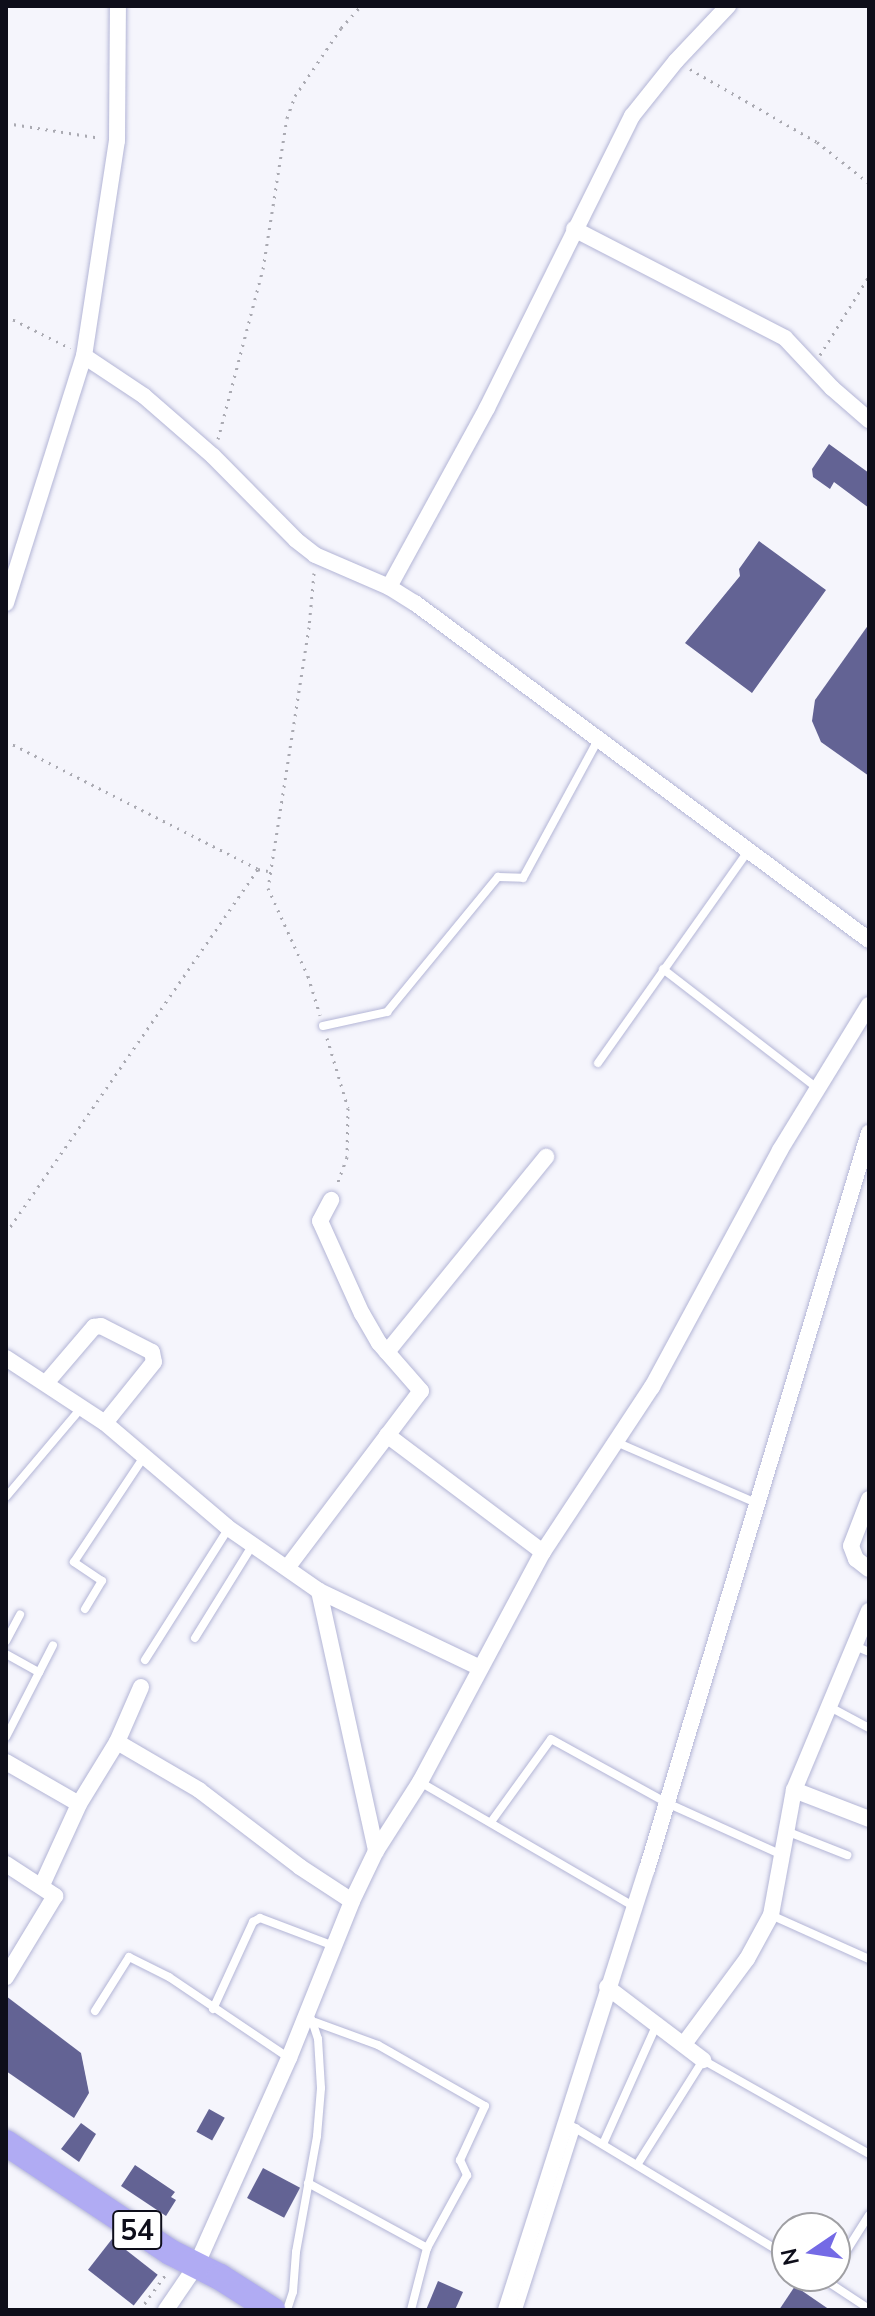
<!DOCTYPE html>
<style>
body{margin:0}
#map{position:relative;width:875px;height:2316px;overflow:hidden;background:#f5f5fc;font-family:Mulish,sans-serif}
div>[style]{position:absolute}
[style*='--x']{left:calc(var(--x)*1px);top:calc(var(--y)*1px);width:calc(var(--w)*1px);rotate:calc(var(--a)*1deg)}
.building>*{inset:0;background:#636394;transform-origin:0 0}
.path>*{height:3px;margin-top:-1.5px;transform-origin:0;background:repeating-linear-gradient(90deg,#aaaab2 0 2px,transparent 0 8px)}
.roads{filter:drop-shadow(0 0 2px #b3b5d6) drop-shadow(0 0 2px #b3b5d6)}
.service>*{height:8px;margin:-4px;padding:0 4px;transform-origin:4px;border-radius:4px;background:#fff}
.minor>*{height:16px;margin:-8px;padding:0 8px;transform-origin:8px;border-radius:8px;background:#fff}
.primary>*{height:26px;margin:-13px;padding:0 13px;transform-origin:13px;border-radius:13px;background:#b0abf3}
span{translate:-50% -50%;white-space:nowrap;text-align:center;line-height:1.15;-webkit-text-stroke:6px #fff;paint-order:stroke}
.shield-label span{padding:2px 6px;background:#fff;border:2px solid;border-radius:6px;-webkit-text-stroke-width:0}
.shield-label{font-size:28px;color:#0e0e1a;font-weight:700}
.frame{position:absolute;inset:0;border:8px solid #0e0e1a;pointer-events:none}
.north{position:absolute;left:771px;top:2212px;width:80px;height:80px;box-sizing:border-box;background:#fff;border:2px solid #9f9fa3;border-radius:50%;rotate:257deg;font-size:22px;font-weight:700;line-height:32px;text-align:center;color:#0e0e1a}
.north::after{content:'';display:block;margin:auto;width:28px;height:36px;background:#746ae5;clip-path:polygon(50% 0,100% 100%,50% 72%,0 100%)}
</style>
<div id="map">
<div class="building">
<div style="clip-path:polygon(829px 444px,869px 473px,869px 508px,834px 482px,830px 489px,813px 477px,812px 469px)"></div>
<div style="clip-path:polygon(759px 541px,826px 590px,752px 693px,685px 643px,740px 576px,739px 569px)"></div>
<div style="clip-path:polygon(869px 624px,869px 776px,821px 742px,812px 721px,815px 700px)"></div>
<div style="clip-path:polygon(6px 1996px,81px 2053px,89px 2093px,74px 2118px,6px 2071px)"></div>
<div style="left:209px;top:2109px;width:18px;height:26px;rotate:29deg"></div>
<div style="clip-path:polygon(81px 2123px,96px 2134px,79px 2162px,61px 2149px)"></div>
<div style="clip-path:polygon(135px 2165px,175px 2192px,171px 2197px,176px 2200px,166px 2216px,121px 2186px)"></div>
<div style="left:263px;top:2168px;width:42px;height:34px;rotate:28deg"></div>
<div style="left:112px;top:2239px;width:58px;height:39px;rotate:38deg"></div>
<div style="clip-path:polygon(438px 2281px,463px 2292px,455px 2310px,426px 2310px)"></div>
<div style="clip-path:polygon(795px 2286px,830px 2310px,779px 2310px)"></div>
</div>
<div class="path">
<div style="--x:690;--y:69;--w:146;--a:29.9"></div>
<div style="--x:817;--y:142;--w:66;--a:38.3"></div>
<div style="--x:6;--y:123;--w:96;--a:9"></div>
<div style="--x:6;--y:316;--w:72;--a:26.6"></div>
<div style="--x:820;--y:355;--w:93;--a:-58.2"></div>
<div style="--x:218;--y:439;--w:176;--a:-75.2"></div>
<div style="--x:263;--y:269;--w:153;--a:-81"></div>
<div style="--x:287;--y:118;--w:23;--a:-70"></div>
<div style="--x:295;--y:96;--w:82;--a:-55.9"></div>
<div style="--x:341;--y:28;--w:30;--a:-48"></div>
<div style="--x:314;--y:573;--w:54;--a:95.3"></div>
<div style="--x:309;--y:627;--w:264;--a:98.9"></div>
<div style="--x:268;--y:888;--w:97;--a:65.6"></div>
<div style="--x:308;--y:976;--w:41;--a:72.9"></div>
<div style="--x:6;--y:741;--w:283;--a:26.9"></div>
<div style="--x:258;--y:869;--w:10;--a:11"></div>
<div style="--x:327;--y:1038;--w:73;--a:73.3"></div>
<div style="--x:348;--y:1108;--w:49;--a:91.2"></div>
<div style="--x:347;--y:1157;--w:30;--a:110"></div>
<div style="--x:6;--y:1233;--w:443;--a:-55.3"></div>
<div style="--x:140;--y:2310;--w:44;--a:-54.2"></div>
</div>
<div class="roads">
<div class="service">
<div style="--x:663;--y:969;--w:195;--a:37.7"></div>
<div style="--x:323;--y:1026;--w:66;--a:-12.3"></div>
<div style="--x:387;--y:1012;--w:175;--a:-50.6"></div>
<div style="--x:498;--y:877;--w:25;--a:2"></div>
<div style="--x:523;--y:878;--w:157;--a:-61.5"></div>
<div style="--x:598;--y:1063;--w:261;--a:-54.7"></div>
<div style="--x:616;--y:1442;--w:153;--a:23.5"></div>
<div style="--x:6;--y:1497;--w:118;--a:-49.8"></div>
<div style="--x:85;--y:1609;--w:33;--a:-59"></div>
<div style="--x:102;--y:1581;--w:34;--a:-146"></div>
<div style="--x:74;--y:1562;--w:125;--a:-56.4"></div>
<div style="--x:195;--y:1638;--w:108;--a:-58.2"></div>
<div style="--x:6;--y:1641;--w:30;--a:-62"></div>
<div style="--x:855;--y:1646;--w:15;--a:23"></div>
<div style="--x:6;--y:1654;--w:38;--a:29"></div>
<div style="--x:145;--y:1660;--w:155;--a:-57.6"></div>
<div style="--x:830;--y:1707;--w:44;--a:28.3"></div>
<div style="--x:6;--y:1737;--w:103;--a:-62.9"></div>
<div style="--x:420;--y:1782;--w:246;--a:30.2"></div>
<div style="--x:491;--y:1822;--w:102;--a:-54.1"></div>
<div style="--x:551;--y:1739;--w:132;--a:28.9"></div>
<div style="--x:667;--y:1803;--w:126;--a:24.3"></div>
<div style="--x:786;--y:1831;--w:66;--a:21.5"></div>
<div style="--x:771;--y:1915;--w:107;--a:24.2"></div>
<div style="--x:213;--y:2009;--w:96;--a:-65.3"></div>
<div style="--x:253;--y:1922;--w:8;--a:-30"></div>
<div style="--x:260;--y:1918;--w:79;--a:20.7"></div>
<div style="--x:95;--y:2011;--w:64;--a:-57.8"></div>
<div style="--x:129;--y:1957;--w:45;--a:26.6"></div>
<div style="--x:169;--y:1977;--w:145;--a:34"></div>
<div style="--x:315;--y:2022;--w:67;--a:20.1"></div>
<div style="--x:378;--y:2045;--w:123;--a:29.7"></div>
<div style="--x:485;--y:2106;--w:60;--a:114.8"></div>
<div style="--x:460;--y:2160;--w:17;--a:65"></div>
<div style="--x:467;--y:2175;--w:83;--a:118.7"></div>
<div style="--x:427;--y:2248;--w:64;--a:104.5"></div>
<div style="--x:565;--y:2122;--w:259;--a:31.1"></div>
<div style="--x:603;--y:2144;--w:129;--a:-65.8"></div>
<div style="--x:637;--y:2165;--w:124;--a:-57.8"></div>
<div style="--x:703;--y:2060;--w:191;--a:29.5"></div>
<div style="--x:308;--y:2183;--w:136;--a:28.6"></div>
<div style="--x:835;--y:2269;--w:64;--a:-57.8"></div>
<div style="--x:819;--y:2276;--w:60;--a:33.4"></div>
<div style="--x:287;--y:2310;--w:19;--a:-72"></div>
<div style="--x:293;--y:2292;--w:40;--a:-85.7"></div>
<div style="--x:296;--y:2252;--w:118;--a:-79.7"></div>
<div style="--x:317;--y:2136;--w:48;--a:-85.2"></div>
<div style="--x:321;--y:2088;--w:49;--a:-93.5"></div>
<div style="--x:318;--y:2039;--w:20;--a:-108"></div>
<div style="--x:518;--y:2310;--w:191;--a:-72.3"></div>
</div>
<div class="minor">
<div style="--x:574;--y:229;--w:237;--a:27.3"></div>
<div style="--x:785;--y:338;--w:69;--a:46.8"></div>
<div style="--x:832;--y:388;--w:49;--a:40.9"></div>
<div style="--x:84;--y:356;--w:72;--a:33.7"></div>
<div style="--x:144;--y:396;--w:91;--a:41"></div>
<div style="--x:213;--y:456;--w:118;--a:45.3"></div>
<div style="--x:296;--y:540;--w:24;--a:38"></div>
<div style="--x:315;--y:555;--w:81;--a:23.4"></div>
<div style="--x:389;--y:587;--w:31;--a:32"></div>
<div style="--x:415;--y:603;--w:565;--a:36.59"></div>
<div style="--x:389;--y:587;--w:204;--a:-61.3"></div>
<div style="--x:487;--y:408;--w:326;--a:-63.6"></div>
<div style="--x:632;--y:116;--w:70;--a:-51.3"></div>
<div style="--x:676;--y:61;--w:76;--a:-46.6"></div>
<div style="--x:6;--y:603;--w:259;--a:-72.5"></div>
<div style="--x:84;--y:356;--w:218;--a:-81.3"></div>
<div style="--x:117;--y:141;--w:135;--a:-89.6"></div>
<div style="--x:387;--y:1352;--w:252;--a:-50.8"></div>
<div style="--x:6;--y:1358;--w:118;--a:33.3"></div>
<div style="--x:105;--y:1423;--w:160;--a:40.4"></div>
<div style="--x:227;--y:1527;--w:112;--a:34.8"></div>
<div style="--x:319;--y:1591;--w:176;--a:25.5"></div>
<div style="--x:46;--y:1383;--w:74;--a:-49.4"></div>
<div style="--x:94;--y:1327;--w:7;--a:-8"></div>
<div style="--x:101;--y:1326;--w:57;--a:27"></div>
<div style="--x:152;--y:1352;--w:10;--a:79"></div>
<div style="--x:154;--y:1362;--w:78;--a:128.8"></div>
<div style="--x:387;--y:1435;--w:195;--a:36.9"></div>
<div style="--x:869;--y:1499;--w:50;--a:111"></div>
<div style="--x:851;--y:1546;--w:14;--a:69"></div>
<div style="--x:856;--y:1559;--w:16;--a:38"></div>
<div style="--x:287;--y:1568;--w:222;--a:-52.9"></div>
<div style="--x:421;--y:1391;--w:64;--a:-131.2"></div>
<div style="--x:379;--y:1343;--w:34;--a:-120"></div>
<div style="--x:362;--y:1314;--w:102;--a:-114.3"></div>
<div style="--x:320;--y:1221;--w:24;--a:-62"></div>
<div style="--x:319;--y:1591;--w:266;--a:77.6"></div>
<div style="--x:117;--y:1742;--w:60;--a:-66.4"></div>
<div style="--x:6;--y:1762;--w:84;--a:29.9"></div>
<div style="--x:794;--y:1790;--w:80;--a:21.1"></div>
<div style="--x:6;--y:1864;--w:59;--a:33.1"></div>
<div style="--x:55;--y:1896;--w:95;--a:121.2"></div>
<div style="--x:42;--y:1885;--w:89;--a:-65.4"></div>
<div style="--x:79;--y:1804;--w:73;--a:-58.5"></div>
<div style="--x:117;--y:1742;--w:95;--a:30.3"></div>
<div style="--x:199;--y:1790;--w:127;--a:37.3"></div>
<div style="--x:300;--y:1867;--w:62;--a:33.2"></div>
<div style="--x:607;--y:1987;--w:121;--a:37.2"></div>
<div style="--x:684;--y:2044;--w:106;--a:-53.5"></div>
<div style="--x:747;--y:1959;--w:50;--a:-61.4"></div>
<div style="--x:771;--y:1915;--w:127;--a:-79.6"></div>
<div style="--x:794;--y:1790;--w:194;--a:-67.3"></div>
<div style="--x:166;--y:2310;--w:53;--a:-55.7"></div>
<div style="--x:196;--y:2266;--w:228;--a:-65.9"></div>
<div style="--x:289;--y:2058;--w:169;--a:-68.1"></div>
<div style="--x:352;--y:1901;--w:55;--a:-64.4"></div>
<div style="--x:376;--y:1851;--w:82;--a:-57.5"></div>
<div style="--x:420;--y:1782;--w:261;--a:-61.9"></div>
<div style="--x:543;--y:1552;--w:198;--a:-56.6"></div>
<div style="--x:652;--y:1387;--w:269;--a:-61.6"></div>
<div style="--x:780;--y:1150;--w:170;--a:-58.5"></div>
<div style="--x:506;--y:2310;--w:463;--a:-72.3"></div>
<div style="--x:647;--y:1869;--w:769;--a:-73.22"></div>
</div>
<div class="primary">
<div style="--x:6;--y:2143;--w:197;--a:33.6"></div>
<div style="--x:170;--y:2252;--w:56;--a:26.6"></div>
<div style="--x:220;--y:2277;--w:62;--a:32.4"></div>
</div>
</div>
<div class="shield-label">
<span style="left:137px;top:2230px">54</span>
</div>
<div class="frame"></div>
<div class="north">N</div>
</div>
